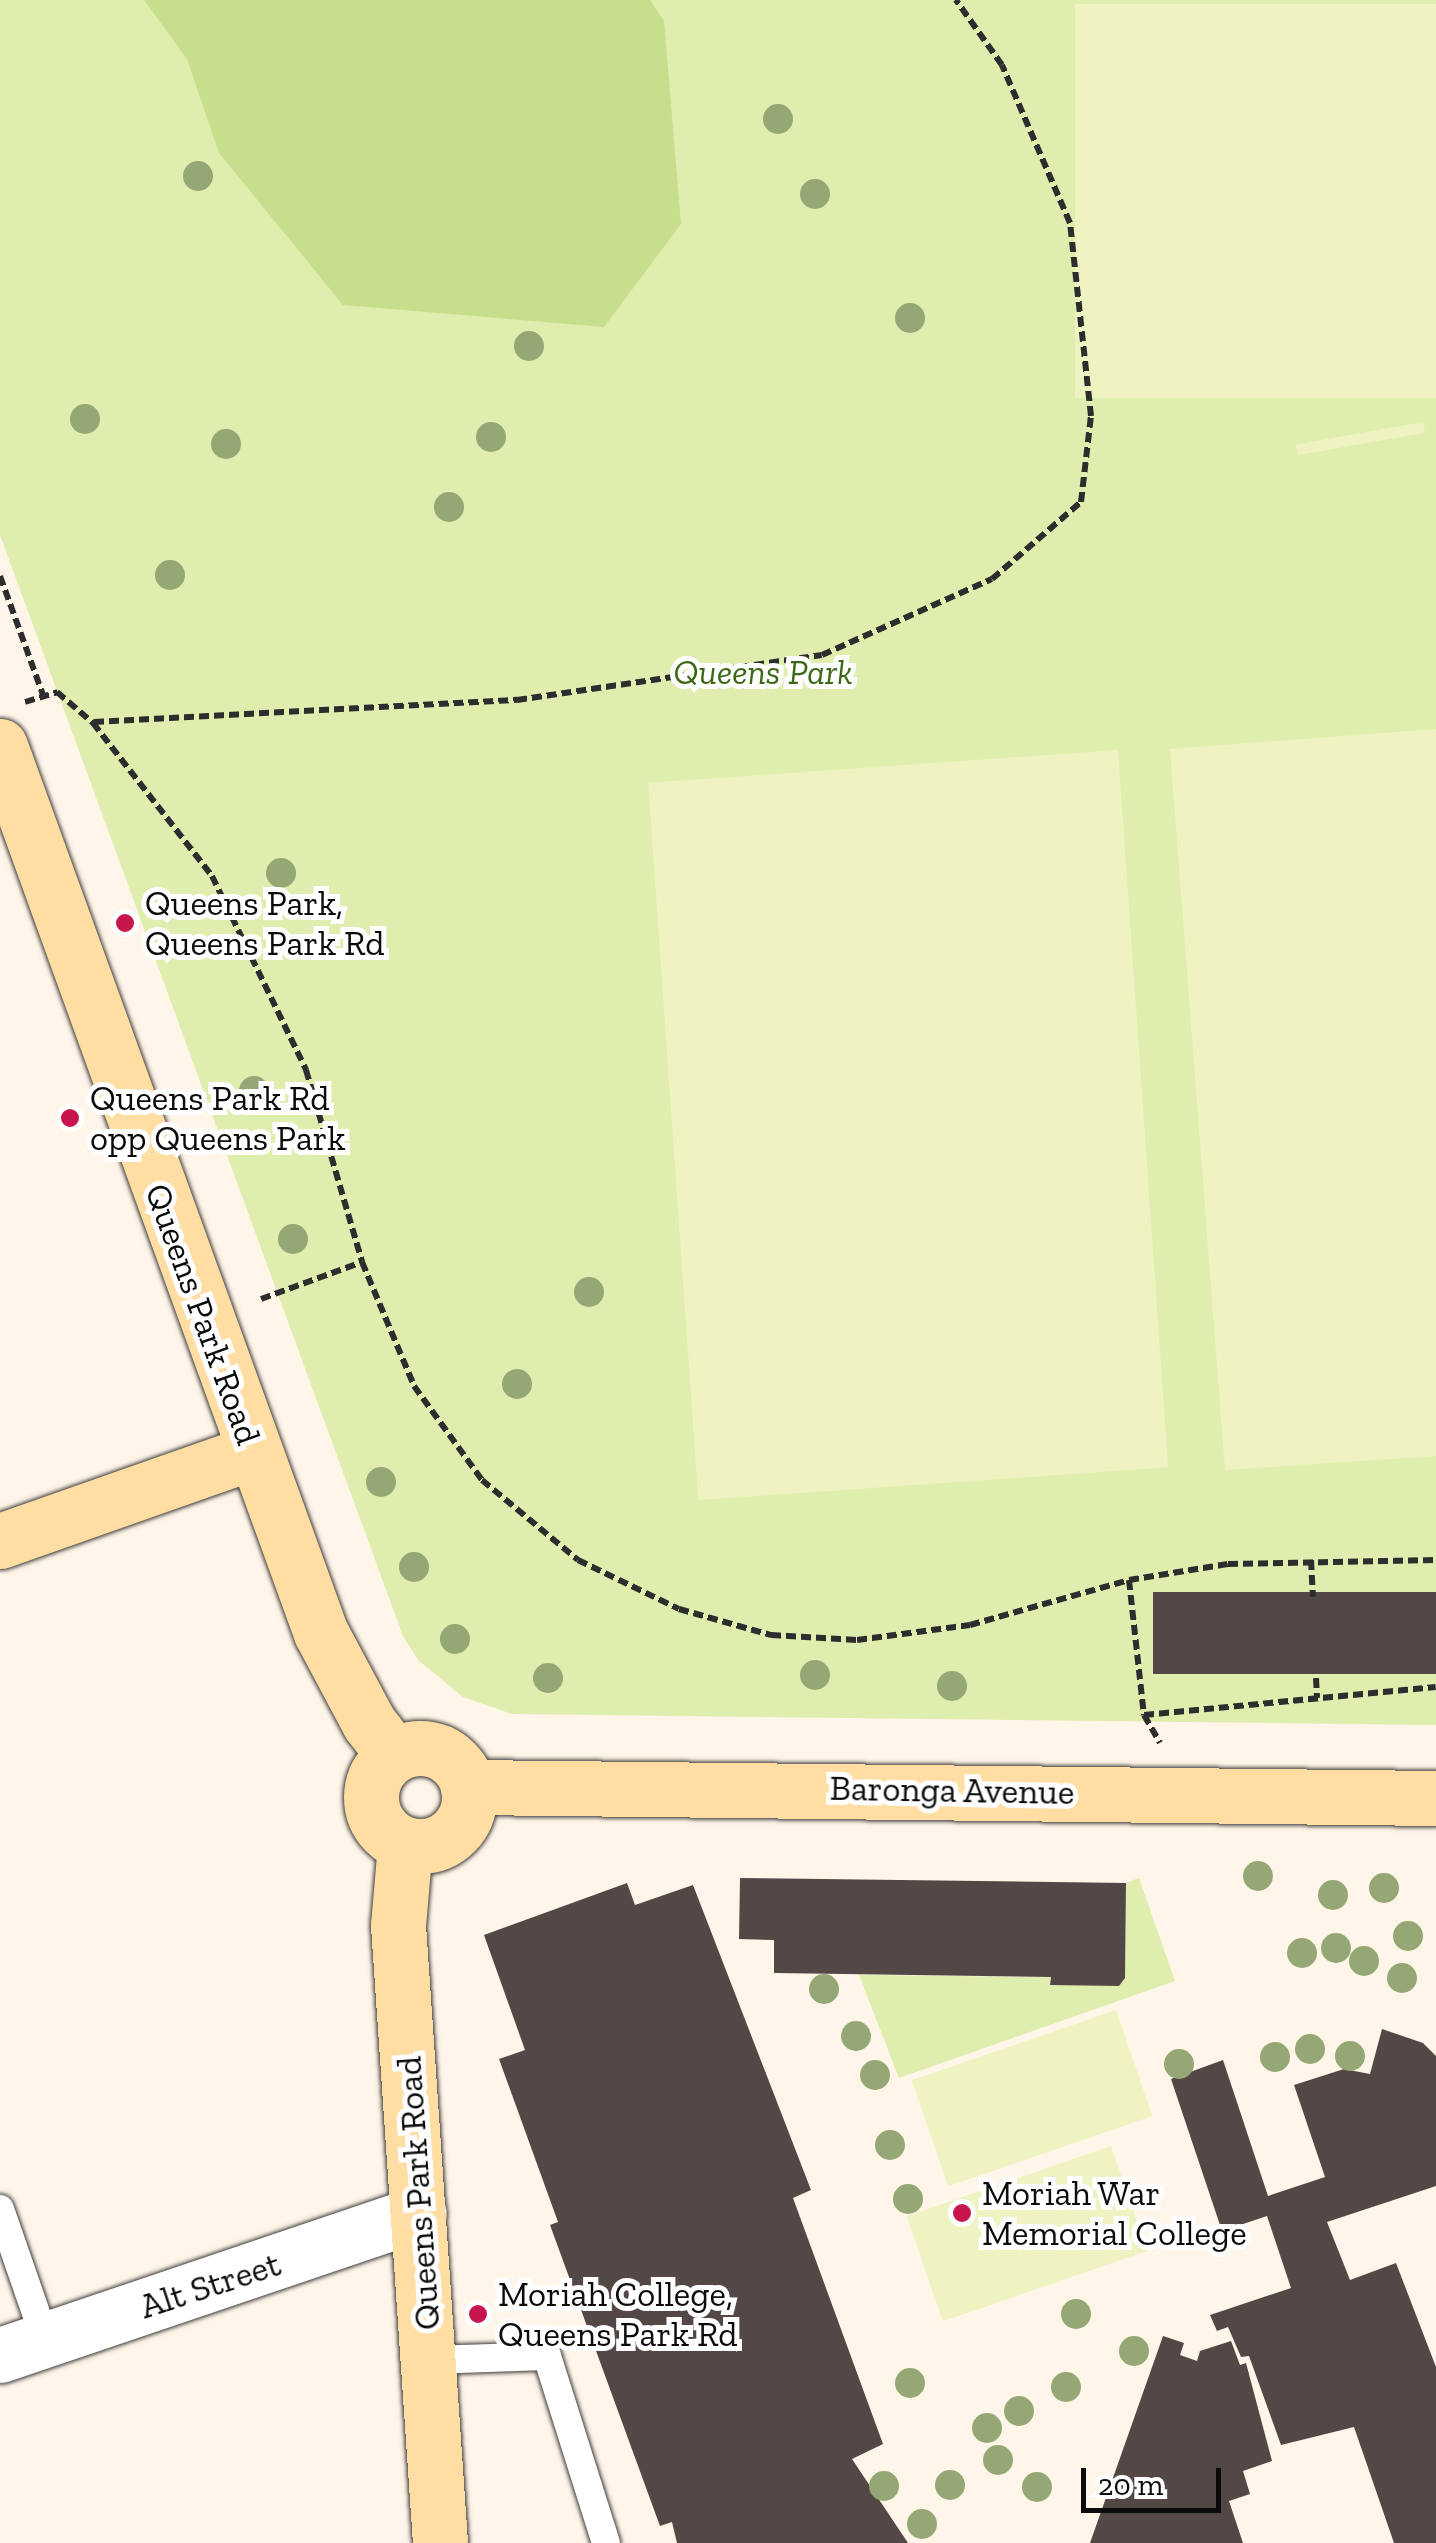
<!DOCTYPE html>
<style>
body{margin:0}
#map{position:relative;width:1436px;height:2543px;overflow:hidden;background:#fff5e8;font-family:"Zilla Slab",serif}
div>[style]{position:absolute}
[style*='--x']{left:calc(var(--x)*1px);top:calc(var(--y)*1px);width:calc(var(--w)*1px);rotate:calc(var(--a)*1deg)}
.green>*{inset:0;background:#dfedae}
.forest>*{inset:0;background:#c7df8c}
.pitch>*{inset:0;background:#eff3c1;transform-origin:0 0}
.building>*{inset:0;background:#544846;transform-origin:0 0}
.path>*{height:6px;margin-top:-3px;transform-origin:0;background:repeating-linear-gradient(90deg,#2d2d2d 0 10px,transparent 0 15px)}
.roads{filter:drop-shadow(0 0 2px #3e3e3e) drop-shadow(0 0 2px #3e3e3e)}
.lane>*{height:28px;margin:-14px;padding:0 14px;transform-origin:14px;border-radius:14px;background:#fff}
.street>*{height:55px;margin:-27.5px;padding:0 27.5px;transform-origin:27.5px;border-radius:27.5px;background:#fff}
.secondary>*{height:55px;margin:-27.5px;padding:0 27.5px;transform-origin:27.5px;border-radius:27.5px;background:#ffdda3}
.secondary>.ring{margin:-27.5px;padding:0;box-sizing:content-box;background:none;border:55px solid #ffdda3;border-radius:50%}
.trees>*{width:30px;height:30px;margin:-15px;border-radius:50%;background:#94a774}
.dots>*{width:28px;height:28px;translate:-50% -50%;box-sizing:border-box;border:5px solid #fff;border-radius:50%}
span{translate:-50% -50%;white-space:nowrap;text-align:center;line-height:1.15;-webkit-text-stroke:10px #fff;paint-order:stroke}
.park-label{font-size:35px;color:#3c6816;font-style:italic}
.poi-label{font-size:35px;color:#0b0b0b}
.left{translate:0 -50%;text-align:left}
.street-label{font-size:35px;color:#0b0b0b}
.scale{position:absolute;left:1081px;top:2468px;width:140px;height:45px;box-sizing:border-box;border:5px solid #0b0b0b;border-top:0;padding-left:12px;font-size:30px;line-height:35px;white-space:nowrap;color:#0b0b0b;-webkit-text-stroke:8px #fff;paint-order:stroke}
</style>
<div id="map">
<div class="green">
<div style="clip-path:polygon(0 0,1436px 0,1436px 1725px,512px 1714px,463px 1697px,418px 1660px,403px 1636px,0 535px)"></div>
<div style="clip-path:polygon(1139px 1878px,1175px 1981px,899px 2078px,859px 1975px,1051px 1977px,1050px 1984px,1125px 1977px,1126px 1883px)"></div>
</div>
<div class="forest">
<div style="clip-path:polygon(144px 0,650px 0,664px 21px,681px 224px,604px 327px,343px 305px,219px 153px,187px 59px)"></div>
</div>
<div class="pitch">
<div style="left:1436px;top:4px;width:394px;height:361px;rotate:90deg"></div>
<div style="left:1423px;top:422px;width:11px;height:129px;rotate:80deg"></div>
<div style="clip-path:polygon(1436px 729px,1436px 1456px,1225px 1470px,1170px 749px)"></div>
<div style="left:1118px;top:750px;width:719px;height:471px;rotate:86deg"></div>
<div style="left:1116px;top:2010px;width:112px;height:216px;rotate:71deg"></div>
<div style="left:1111px;top:2146px;width:111px;height:216px;rotate:71deg"></div>
</div>
<div class="building">
<div style="left:1436px;top:1592px;width:82px;height:283px;rotate:90deg"></div>
<div style="clip-path:polygon(740px 1878px,1126px 1883px,1125px 1978px,1119px 1986px,1050px 1985px,1051px 1977px,774px 1973px,774px 1940px,739px 1939px)"></div>
<div style="clip-path:polygon(627px 1883px,635px 1905px,693px 1885px,811px 2190px,793px 2198px,883px 2444px,852px 2459px,908px 2543px,677px 2543px,672px 2522px,660px 2526px,550px 2225px,558px 2222px,499px 2059px,525px 2050px,484px 1935px)"></div>
<div style="clip-path:polygon(1382px 2029px,1423px 2043px,1436px 2056px,1436px 2186px,1327px 2222px,1350px 2280px,1396px 2263px,1436px 2367px,1436px 2543px,1394px 2543px,1354px 2427px,1281px 2445px,1249px 2356px,1241px 2357px,1228px 2327px,1217px 2331px,1210px 2315px,1291px 2288px,1267px 2216px,1222px 2231px,1171px 2079px,1223px 2060px,1268px 2196px,1325px 2177px,1294px 2085px,1344px 2069px,1370px 2074px)"></div>
<div style="clip-path:polygon(1163px 2336px,1184px 2343px,1180px 2355px,1197px 2361px,1200px 2351px,1231px 2341px,1240px 2365px,1246px 2363px,1272px 2461px,1243px 2471px,1250px 2494px,1229px 2501px,1243px 2543px,1090px 2543px)"></div>
</div>
<div class="path">
<div style="--x:0;--y:576;--w:127;--a:70.1"></div>
<div style="--x:25;--y:702;--w:34;--a:-17"></div>
<div style="--x:57;--y:692;--w:48;--a:40.7"></div>
<div style="--x:93;--y:723;--w:194;--a:52.1"></div>
<div style="--x:212;--y:876;--w:216;--a:64.1"></div>
<div style="--x:306;--y:1070;--w:200;--a:73.7"></div>
<div style="--x:362;--y:1262;--w:134;--a:67.2"></div>
<div style="--x:414;--y:1386;--w:116;--a:54.1"></div>
<div style="--x:482;--y:1480;--w:125;--a:39.8"></div>
<div style="--x:578;--y:1560;--w:112;--a:25.9"></div>
<div style="--x:679;--y:1609;--w:96;--a:15.8"></div>
<div style="--x:771;--y:1635;--w:86;--a:3.3"></div>
<div style="--x:857;--y:1640;--w:114;--a:-7.6"></div>
<div style="--x:970;--y:1625;--w:165;--a:-15.8"></div>
<div style="--x:1129;--y:1580;--w:100;--a:-9.2"></div>
<div style="--x:1228;--y:1564;--w:208;--a:-1.1"></div>
<div style="--x:94;--y:722;--w:424;--a:-3"></div>
<div style="--x:517;--y:700;--w:308;--a:-8.4"></div>
<div style="--x:822;--y:655;--w:186;--a:-24.1"></div>
<div style="--x:992;--y:579;--w:118;--a:-40.9"></div>
<div style="--x:1081;--y:502;--w:87;--a:-83.4"></div>
<div style="--x:1091;--y:416;--w:194;--a:-96.2"></div>
<div style="--x:1070;--y:223;--w:172;--a:-113.3"></div>
<div style="--x:1002;--y:65;--w:80;--a:-125.3"></div>
<div style="--x:261;--y:1299;--w:108;--a:-20.1"></div>
<div style="--x:1311;--y:1560;--w:37;--a:87"></div>
<div style="--x:1129;--y:1580;--w:136;--a:83.7"></div>
<div style="--x:1144;--y:1715;--w:32;--a:60"></div>
<div style="--x:1316;--y:1678;--w:20;--a:87"></div>
<div style="--x:1144;--y:1715;--w:293;--a:-5.5"></div>
</div>
<div class="roads">
<div class="lane">
<div style="--x:0;--y:2209;--w:138;--a:70.9"></div>
<div style="--x:429;--y:2360;--w:118;--a:-1.9"></div>
<div style="--x:547;--y:2356;--w:196;--a:72.5"></div>
</div>
<div class="street">
<div style="--x:0;--y:2355;--w:442;--a:-18.7"></div>
</div>
<div class="secondary">
<div style="--x:0;--y:746;--w:943;--a:70.11"></div>
<div style="--x:321;--y:1633;--w:102;--a:61.9"></div>
<div style="--x:369;--y:1723;--w:41;--a:52"></div>
<div style="--x:0;--y:1541;--w:268;--a:-19.4"></div>
<div class="ring" style="left:371px;top:1748px;width:43px;height:43px"></div>
<div style="--x:468;--y:1787;--w:968;--a:0.65"></div>
<div style="--x:405;--y:1844;--w:81;--a:94.9"></div>
<div style="--x:398;--y:1925;--w:619;--a:86.11"></div>
</div>
</div>
<div class="trees">
<div style="left:778px;top:119px"></div>
<div style="left:198px;top:176px"></div>
<div style="left:815px;top:194px"></div>
<div style="left:910px;top:318px"></div>
<div style="left:529px;top:346px"></div>
<div style="left:85px;top:419px"></div>
<div style="left:491px;top:437px"></div>
<div style="left:226px;top:444px"></div>
<div style="left:449px;top:507px"></div>
<div style="left:170px;top:575px"></div>
<div style="left:281px;top:873px"></div>
<div style="left:254px;top:1091px"></div>
<div style="left:293px;top:1239px"></div>
<div style="left:589px;top:1292px"></div>
<div style="left:517px;top:1384px"></div>
<div style="left:381px;top:1482px"></div>
<div style="left:414px;top:1567px"></div>
<div style="left:455px;top:1639px"></div>
<div style="left:815px;top:1675px"></div>
<div style="left:548px;top:1678px"></div>
<div style="left:952px;top:1686px"></div>
<div style="left:1258px;top:1876px"></div>
<div style="left:1384px;top:1888px"></div>
<div style="left:1333px;top:1895px"></div>
<div style="left:1408px;top:1936px"></div>
<div style="left:1336px;top:1948px"></div>
<div style="left:1302px;top:1953px"></div>
<div style="left:1364px;top:1961px"></div>
<div style="left:1402px;top:1978px"></div>
<div style="left:824px;top:1989px"></div>
<div style="left:856px;top:2036px"></div>
<div style="left:1310px;top:2049px"></div>
<div style="left:1350px;top:2056px"></div>
<div style="left:1275px;top:2057px"></div>
<div style="left:1179px;top:2064px"></div>
<div style="left:875px;top:2075px"></div>
<div style="left:890px;top:2145px"></div>
<div style="left:908px;top:2199px"></div>
<div style="left:1076px;top:2314px"></div>
<div style="left:1134px;top:2351px"></div>
<div style="left:910px;top:2383px"></div>
<div style="left:1066px;top:2387px"></div>
<div style="left:1019px;top:2411px"></div>
<div style="left:987px;top:2428px"></div>
<div style="left:998px;top:2460px"></div>
<div style="left:950px;top:2485px"></div>
<div style="left:884px;top:2486px"></div>
<div style="left:1037px;top:2487px"></div>
<div style="left:922px;top:2524px"></div>
</div>
<div class="dots">
<div style="left:125px;top:923px;background:#c7164d"></div>
<div style="left:70px;top:1118px;background:#c7164d"></div>
<div style="left:962px;top:2213px;background:#c7164d"></div>
<div style="left:478px;top:2314px;background:#c7164d"></div>
</div>
<div class="park-label">
<span style="left:763px;top:672px">Queens Park</span>
</div>
<div class="poi-label">
<span class="left" style="left:145px;top:923px">Queens Park,<br>Queens Park Rd</span>
<span class="left" style="left:90px;top:1118px">Queens Park Rd<br>opp Queens Park</span>
<span class="left" style="left:982px;top:2213px">Moriah War<br>Memorial College</span>
<span class="left" style="left:498px;top:2314px">Moriah College,<br>Queens Park Rd</span>
</div>
<div class="street-label">
<span style="left:203px;top:1314px;rotate:70deg">Queens Park Road</span>
<span style="left:952px;top:1790px;rotate:1deg">Baronga Avenue</span>
<span style="left:418px;top:2193px;rotate:-94deg">Queens Park Road</span>
<span style="left:210px;top:2285px;rotate:-18deg">Alt Street</span>
</div>
<div class="scale">20 m</div>
</div>
